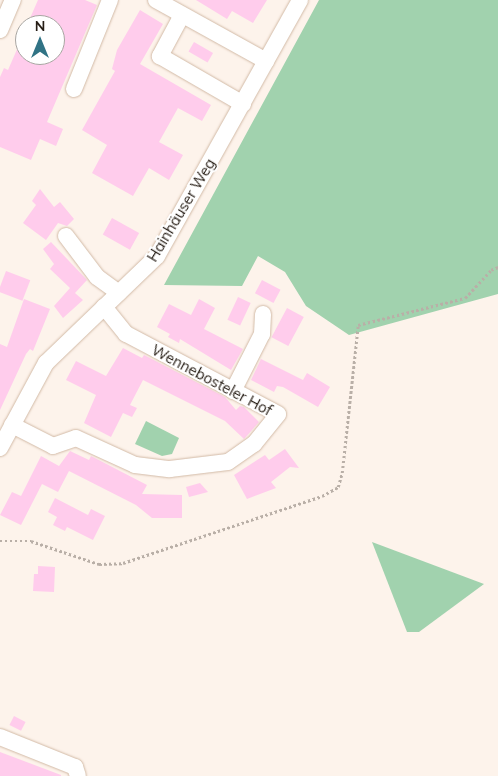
<!DOCTYPE html>
<meta charset="utf-8">
<style>
body{margin:0}
#map{position:relative;width:498px;height:776px;overflow:hidden;background:#fdf3eb;font-family:Mulish,sans-serif}
div>[style]{position:absolute}
[style*='--x']{left:calc(var(--x)*1px);top:calc(var(--y)*1px);width:calc(var(--w)*1px);rotate:calc(var(--a)*1deg)}
.green>*{inset:0;background:#a1d2ae}
.building>*{inset:0;background:#ffccec;transform-origin:0 0}
.path>*{height:2.5px;margin-top:-1.25px;transform-origin:0;background:repeating-linear-gradient(90deg,#b9afa7 0 2.5px,transparent 0 5px)}
.roads{filter:drop-shadow(0 0 1px #d2baa6) drop-shadow(0 0 1px #d2baa6)}
.minor>*{height:16px;margin:-8px;padding:0 8px;transform-origin:8px;border-radius:8px;background:#fff}
span{translate:-50% -50%;white-space:nowrap;text-align:center;line-height:1.15;-webkit-text-stroke:4px #fff;paint-order:stroke}
.street-label{font-size:15px;color:#261d15}
.north{position:absolute;left:15px;top:15px;width:50px;height:50px;box-sizing:border-box;background:#fff;border:1px solid #a8a5a1;border-radius:50%;rotate:0deg;font-size:14px;font-weight:700;line-height:20px;text-align:center;color:#261d15}
.north::after{content:'';display:block;margin:auto;width:18px;height:22px;background:#317385;clip-path:polygon(50% 0,100% 100%,50% 72%,0 100%)}
</style>
<div id="map">
<div class="green">
<div style="clip-path:polygon(319px 0,498px 0,498px 294px,349px 335px,306px 306px,285px 272px,258px 256px,242px 286px,164px 285px)"></div>
<div style="clip-path:polygon(146px 421px,179px 438px,172px 454px,162px 456px,135px 444px)"></div>
<div style="clip-path:polygon(372px 542px,484px 584px,419px 632px,407px 632px)"></div>
</div>
<div class="building">
<div style="clip-path:polygon(38px 0,85px 0,97px 5px,47px 122px,63px 129px,56px 146px,40px 139px,31px 160px,0 147px,0 77px,4px 68px,8px 70px,25px 31px,25px 55px,55px 55px,55px 25px,27px 25px)"></div>
<div style="clip-path:polygon(196px 0,267px 0,253px 23px,232px 11px,227px 19px)"></div>
<div style="clip-path:polygon(140px 10px,163px 24px,140px 64px,211px 105px,202px 121px,178px 108px,159px 142px,183px 155px,169px 180px,149px 168px,133px 196px,92px 173px,107px 145px,82px 130px,115px 71px,112px 69px,117px 50px)"></div>
<div style="left:194px;top:42px;width:22px;height:11px;rotate:30deg"></div>
<div style="clip-path:polygon(40px 189px,54px 207px,60px 202px,74px 219px,67px 226px,58px 223px,46px 240px,23px 223px,36px 205px,32px 201px)"></div>
<div style="left:112px;top:218px;width:31px;height:19px;rotate:29deg"></div>
<div style="clip-path:polygon(51px 242px,87px 280px,75px 293px,83px 300px,63px 318px,54px 306px,70px 288px,50px 269px,54px 264px,43px 249px)"></div>
<div style="left:6px;top:271px;width:26px;height:22px;rotate:21deg"></div>
<div style="left:262px;top:280px;width:21px;height:15px;rotate:28deg"></div>
<div style="left:238px;top:297px;width:14px;height:25px;rotate:25deg"></div>
<div style="clip-path:polygon(24px 299px,50px 309px,33px 351px,30px 349px,26px 354px,0 410px,0 344px,7px 347px)"></div>
<div style="clip-path:polygon(199px 299px,215px 308px,204px 329px,243px 349px,231px 370px,180px 339px,179px 343px,168px 337px,170px 334px,157px 327px,169px 304px,191px 315px)"></div>
<div style="left:287px;top:308px;width:19px;height:33px;rotate:28deg"></div>
<div style="clip-path:polygon(123px 348px,142px 358px,144px 355px,225px 397px,236px 410px,240px 406px,244px 407px,259px 422px,244px 439px,225px 421px,143px 380px,130px 405px,137px 408px,132px 417px,123px 413px,111px 437px,84px 423px,96px 395px,66px 380px,76px 361px,106px 376px)"></div>
<div style="clip-path:polygon(261px 359px,303px 380px,307px 373px,330px 387px,318px 407px,283px 387px,277px 386px,274px 392px,251px 380px)"></div>
<div style="clip-path:polygon(285px 449px,299px 468px,290px 467px,271px 482px,276px 488px,247px 499px,234px 475px,265px 455px,269px 460px)"></div>
<div style="clip-path:polygon(70px 451px,89px 460px,91px 456px,147px 485px,142px 494px,182px 495px,182px 518px,152px 518px,136px 505px,69px 471px,58px 492px,42px 484px,21px 525px,0 515px,12px 492px,21px 496px,41px 456px,59px 466px)"></div>
<div style="clip-path:polygon(200px 483px,208px 492px,189px 497px,186px 487px)"></div>
<div style="clip-path:polygon(55px 498px,88px 515px,91px 509px,105px 516px,93px 540px,67px 527px,65px 531px,53px 525px,57px 517px,48px 512px)"></div>
<div style="clip-path:polygon(38px 566px,55px 567px,54px 592px,33px 591px,34px 574px,38px 574px)"></div>
<div style="left:14px;top:716px;width:13px;height:10px;rotate:27deg"></div>
<div style="clip-path:polygon(0 752px,61px 775px,61px 776px,0 776px)"></div>
</div>
<div class="path">
<div style="--x:0;--y:541;--w:31;--a:0"></div>
<div style="--x:31;--y:541;--w:72;--a:18.7"></div>
<div style="--x:99;--y:564;--w:24;--a:-2"></div>
<div style="--x:123;--y:563;--w:210;--a:-18.6"></div>
<div style="--x:322;--y:496;--w:18;--a:-29"></div>
<div style="--x:338;--y:487;--w:15;--a:-74"></div>
<div style="--x:342;--y:473;--w:149;--a:-83.8"></div>
<div style="--x:358;--y:325;--w:110;--a:-14.2"></div>
<div style="--x:465;--y:298;--w:38;--a:-47"></div>
<div style="--x:491;--y:270;--w:8;--a:-23"></div>
</div>
<div class="roads">
<div class="minor">
<div style="--x:156;--y:0;--w:126;--a:29"></div>
<div style="--x:182;--y:15;--w:47;--a:118.2"></div>
<div style="--x:160;--y:56;--w:96;--a:30"></div>
<div style="--x:0;--y:30;--w:33;--a:-67"></div>
<div style="--x:74;--y:89;--w:96;--a:-68"></div>
<div style="--x:66;--y:236;--w:51;--a:52.9"></div>
<div style="--x:97;--y:277;--w:27;--a:36"></div>
<div style="--x:233;--y:391;--w:64;--a:-63"></div>
<div style="--x:262;--y:334;--w:20;--a:-87"></div>
<div style="--x:12;--y:425;--w:46;--a:27.1"></div>
<div style="--x:53;--y:446;--w:24;--a:-19"></div>
<div style="--x:76;--y:438;--w:65;--a:24.6"></div>
<div style="--x:135;--y:465;--w:35;--a:7"></div>
<div style="--x:170;--y:469;--w:58;--a:-6.9"></div>
<div style="--x:228;--y:462;--w:32;--a:-35"></div>
<div style="--x:254;--y:444;--w:38;--a:-51"></div>
<div style="--x:278;--y:414;--w:172;--a:-152.2"></div>
<div style="--x:126;--y:334;--w:35;--a:-129"></div>
<div style="--x:0;--y:448;--w:97;--a:-61.6"></div>
<div style="--x:46;--y:363;--w:154;--a:-43.9"></div>
<div style="--x:157;--y:256;--w:293;--a:-60.8"></div>
<div style="--x:0;--y:737;--w:81;--a:21.8"></div>
<div style="--x:75;--y:767;--w:9;--a:72"></div>
</div>
</div>
<div class="street-label">
<span style="left:181px;top:210px;rotate:-59deg">Hainhäuser Weg</span>
<span style="left:212px;top:380px;rotate:28deg">Wennebosteler Hof</span>
</div>
<div class="north">N</div>
</div>
